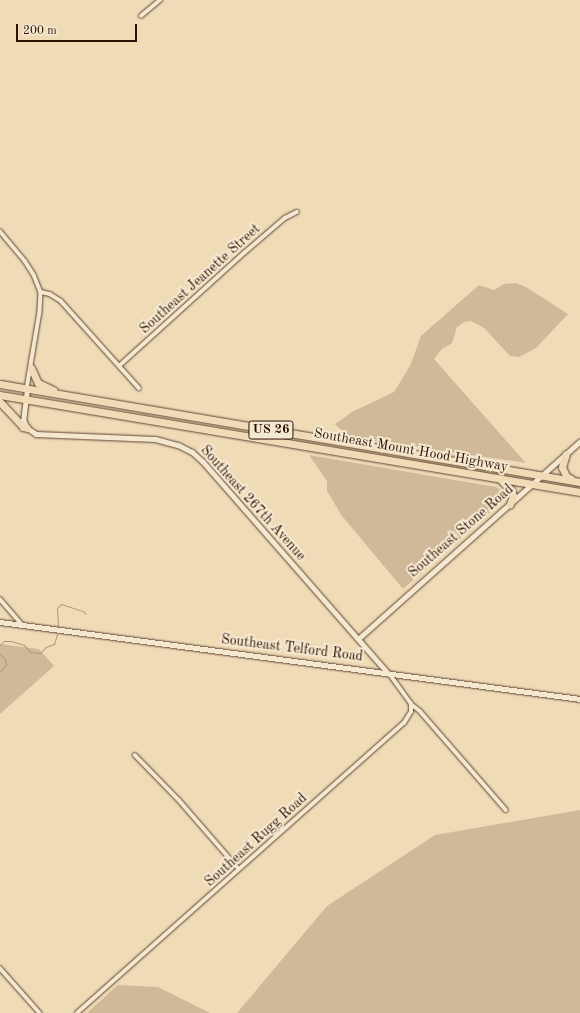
<!DOCTYPE html>
<style>
body{margin:0}
#map{position:relative;width:580px;height:1013px;overflow:hidden;background:#f0dbb7;font-family:"Old Standard TT",serif}
div>[style]{position:absolute}
[style*='--x']{left:calc(var(--x)*1px);top:calc(var(--y)*1px);width:calc(var(--w)*1px);rotate:calc(var(--a)*1deg)}
.green>*{inset:0;background:#cfb999}
.stream>*{height:1px;margin:-0.5px;padding:0 0.5px;transform-origin:0.5px;border-radius:0.5px;background:#ae977a}
.roads{filter:drop-shadow(0 0 1px #5e4432) drop-shadow(0 0 1px #5e4432)}
.street>*{height:3.5px;margin:-1.75px;padding:0 1.75px;transform-origin:1.75px;border-radius:1.75px;background:#f5e8d0}
.secondary>*{height:5px;margin:-2.5px;padding:0 2.5px;transform-origin:2.5px;border-radius:2.5px;background:#f5e8d0}
.highway>*{height:7px;margin:-3.5px;padding:0 3.5px;transform-origin:3.5px;border-radius:3.5px;background:#f0dbb7}
span{translate:-50% -50%;white-space:nowrap;text-align:center;line-height:1.15;-webkit-text-stroke:4px #f5e8d0;paint-order:stroke}
.shield-label span{padding:1px 3px;background:#f5e8d0;border:1px solid;border-radius:3px;-webkit-text-stroke-width:0}
.shield-label{font-size:13px;color:#2d1205;font-weight:700}
.street-label{font-size:14px;color:#2d1205}
.scale{position:absolute;left:16px;top:24px;width:121px;height:18px;box-sizing:border-box;border:2px solid #2d1205;border-top:0;padding-left:5px;font-size:12px;line-height:14px;white-space:nowrap;color:#2d1205;-webkit-text-stroke:3px #f5e8d0;paint-order:stroke}
</style>
<div id="map">
<div class="green">
<div style="clip-path:polygon(516px 283px,526px 287px,568px 314px,536px 348px,519px 357px,510px 356px,484px 328px,471px 321px,464px 322px,457px 327px,452px 343px,442px 349px,434px 359px,526px 463px,348px 437px,335px 424px,352px 412px,394px 392px,410px 366px,421px 336px,479px 285px,494px 290px,504px 284px)"></div>
<div style="clip-path:polygon(309px 455px,496px 487px,505px 493px,503px 501px,403px 589px,342px 516px,327px 491px,327px 481px)"></div>
<div style="clip-path:polygon(0 644px,39px 649px,54px 666px,0 714px)"></div>
<div style="clip-path:polygon(580px 810px,580px 1013px,237px 1013px,327px 906px,435px 835px)"></div>
<div style="clip-path:polygon(118px 985px,158px 987px,210px 1013px,87px 1013px)"></div>
</div>
<div class="stream">
<div style="--x:58;--y:626;--w:18;--a:-93"></div>
<div style="--x:57;--y:608;--w:6;--a:-45"></div>
<div style="--x:61;--y:604;--w:23;--a:18"></div>
<div style="--x:83;--y:611;--w:4;--a:45"></div>
<div style="--x:0;--y:645;--w:6;--a:-45"></div>
<div style="--x:4;--y:641;--w:7;--a:0"></div>
<div style="--x:11;--y:641;--w:14;--a:17"></div>
<div style="--x:24;--y:645;--w:9;--a:49"></div>
<div style="--x:30;--y:652;--w:10;--a:6"></div>
<div style="--x:40;--y:653;--w:8;--a:-45"></div>
<div style="--x:46;--y:647;--w:9;--a:-21"></div>
<div style="--x:54;--y:644;--w:10;--a:-73"></div>
<div style="--x:0;--y:654;--w:7;--a:45"></div>
<div style="--x:5;--y:659;--w:6;--a:81"></div>
<div style="--x:6;--y:665;--w:8;--a:135"></div>
</div>
<div class="roads">
<div class="street">
<div style="--x:141;--y:16;--w:25;--a:-40"></div>
<div style="--x:0;--y:231;--w:39;--a:50"></div>
<div style="--x:25;--y:261;--w:17;--a:57"></div>
<div style="--x:34;--y:275;--w:18;--a:68"></div>
<div style="--x:41;--y:292;--w:20;--a:93"></div>
<div style="--x:40;--y:312;--w:78;--a:99.6"></div>
<div style="--x:41;--y:292;--w:9;--a:13"></div>
<div style="--x:50;--y:294;--w:13;--a:32"></div>
<div style="--x:61;--y:301;--w:117;--a:48.1"></div>
<div style="--x:119;--y:366;--w:169;--a:-42.1"></div>
<div style="--x:244;--y:253;--w:54;--a:-40.5"></div>
<div style="--x:285;--y:218;--w:13;--a:-27"></div>
<div style="--x:0;--y:599;--w:35;--a:49"></div>
<div style="--x:411;--y:704;--w:11;--a:38"></div>
<div style="--x:420;--y:711;--w:131;--a:49"></div>
<div style="--x:135;--y:755;--w:63;--a:45.6"></div>
<div style="--x:179;--y:800;--w:91;--a:49"></div>
<div style="--x:0;--y:968;--w:60;--a:48.4"></div>
<div style="--x:77;--y:1013;--w:437;--a:-41.6"></div>
<div style="--x:404;--y:723;--w:13;--a:-58"></div>
<div style="--x:411;--y:712;--w:8;--a:-90"></div>
<div style="--x:411;--y:704;--w:37;--a:-126"></div>
</div>
<div class="secondary">
<div style="--x:27;--y:389;--w:31;--a:97"></div>
<div style="--x:23;--y:420;--w:9;--a:63"></div>
<div style="--x:27;--y:428;--w:11;--a:34"></div>
<div style="--x:36;--y:434;--w:119;--a:2.4"></div>
<div style="--x:155;--y:439;--w:24;--a:15"></div>
<div style="--x:178;--y:445;--w:16;--a:27"></div>
<div style="--x:192;--y:452;--w:15;--a:42"></div>
<div style="--x:203;--y:462;--w:281;--a:48.8"></div>
<div style="--x:0;--y:622;--w:585;--a:7.56"></div>
<div style="--x:358;--y:639;--w:297;--a:-41.7"></div>
</div>
<div class="highway">
<div style="--x:31;--y:368;--w:17;--a:65"></div>
<div style="--x:38;--y:383;--w:17;--a:25"></div>
<div style="--x:0;--y:384;--w:588;--a:9.59"></div>
<div style="--x:0;--y:395;--w:588;--a:9.49"></div>
<div style="--x:0;--y:402;--w:34;--a:47"></div>
<div style="--x:23;--y:427;--w:4;--a:14"></div>
<div style="--x:566;--y:454;--w:14;--a:107"></div>
<div style="--x:562;--y:467;--w:10;--a:66"></div>
<div style="--x:566;--y:476;--w:6;--a:31"></div>
<div style="--x:500;--y:479;--w:16;--a:45"></div>
<div style="--x:511;--y:490;--w:6;--a:72"></div>
<div style="--x:513;--y:496;--w:9;--a:111"></div>
</div>
</div>
<div class="shield-label">
<span style="left:271px;top:430px">US 26</span>
</div>
<div class="street-label">
<span style="left:200px;top:279px;rotate:-42deg">Southeast Jeanette Street</span>
<span style="left:411px;top:450px;rotate:10deg">Southeast Mount Hood Highway</span>
<span style="left:253px;top:503px;rotate:48deg">Southeast 267th Avenue</span>
<span style="left:461px;top:531px;rotate:-41deg">Southeast Stone Road</span>
<span style="left:292px;top:648px;rotate:7deg">Southeast Telford Road</span>
<span style="left:256px;top:840px;rotate:-42deg">Southeast Rugg Road</span>
</div>
<div class="scale">200 m</div>
</div>
